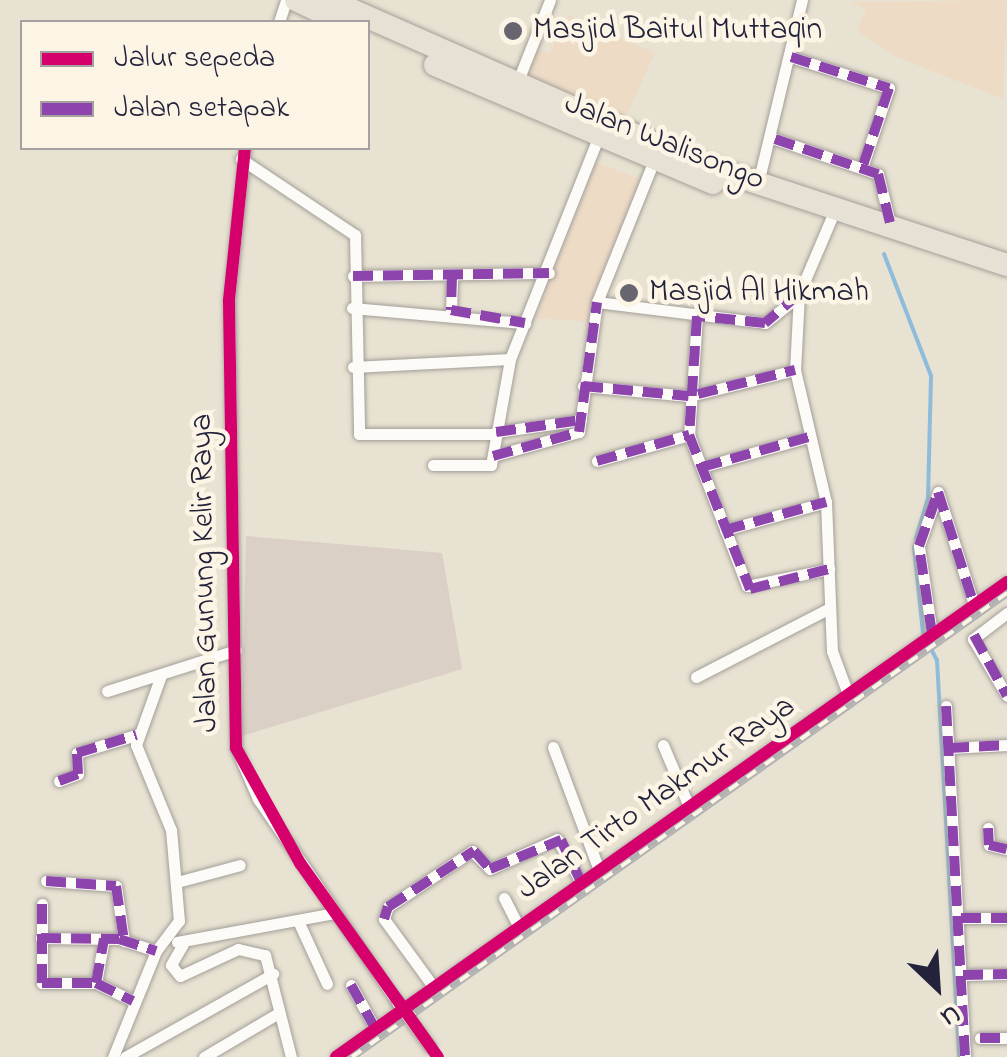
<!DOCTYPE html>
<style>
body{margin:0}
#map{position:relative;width:1007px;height:1057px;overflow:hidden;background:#e8e2d2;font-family:"Indie Flower",sans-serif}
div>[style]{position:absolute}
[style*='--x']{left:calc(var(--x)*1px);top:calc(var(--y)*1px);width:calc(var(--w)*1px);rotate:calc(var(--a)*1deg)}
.built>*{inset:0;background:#eddbc6}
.industrial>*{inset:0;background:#dad0c5}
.stream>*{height:4px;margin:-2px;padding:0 2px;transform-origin:2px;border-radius:2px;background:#8ebcda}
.roads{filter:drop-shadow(0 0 2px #a39f99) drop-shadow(0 0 2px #a39f99)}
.street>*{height:11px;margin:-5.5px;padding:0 5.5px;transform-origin:5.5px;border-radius:5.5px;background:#fcfbf8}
.highway>*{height:22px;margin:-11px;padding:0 11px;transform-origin:11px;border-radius:11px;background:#e7e1d5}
.rail>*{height:8px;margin-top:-4px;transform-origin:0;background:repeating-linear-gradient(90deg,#fcf5e5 0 11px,#b3b2b3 0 22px);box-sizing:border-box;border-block:2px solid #b3b2b3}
.bridges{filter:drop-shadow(0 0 2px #a39f99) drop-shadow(0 0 2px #a39f99)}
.street-bridge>*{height:11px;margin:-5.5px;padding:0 5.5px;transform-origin:5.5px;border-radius:5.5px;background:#fcfbf8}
.quiet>*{height:10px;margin-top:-5px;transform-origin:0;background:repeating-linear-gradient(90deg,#8e44ad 0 20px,transparent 0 30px)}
.cycleway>*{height:12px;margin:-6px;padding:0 6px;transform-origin:6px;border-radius:6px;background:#d6006c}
.dots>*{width:28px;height:28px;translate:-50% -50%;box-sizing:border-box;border:5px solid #fcf5e5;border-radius:50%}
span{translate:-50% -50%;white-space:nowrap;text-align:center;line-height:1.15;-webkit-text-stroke:9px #fcf5e5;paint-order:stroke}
.poi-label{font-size:32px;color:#22223b}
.left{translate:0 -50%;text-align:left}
.street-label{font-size:32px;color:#22223b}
.legend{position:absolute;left:20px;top:20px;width:350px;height:130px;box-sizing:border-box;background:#fcf5e5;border:2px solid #a5a1a1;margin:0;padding:12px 18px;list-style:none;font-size:30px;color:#22223b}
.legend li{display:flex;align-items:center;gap:20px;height:50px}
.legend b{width:50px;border:2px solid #a5a1a1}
.north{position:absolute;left:887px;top:937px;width:100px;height:100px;-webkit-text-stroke:8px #fcf5e5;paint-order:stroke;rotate:155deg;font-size:28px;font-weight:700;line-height:40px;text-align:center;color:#22223b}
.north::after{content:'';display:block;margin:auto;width:35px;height:45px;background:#22223b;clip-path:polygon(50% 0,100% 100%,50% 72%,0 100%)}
</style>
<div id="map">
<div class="built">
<div style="clip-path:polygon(1007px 0,1003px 99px,894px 56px,857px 31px,866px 9px,850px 2px)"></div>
<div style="clip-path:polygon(568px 14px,655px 53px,623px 123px,522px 78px,536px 48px,550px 54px,557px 38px,565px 42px)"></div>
<div style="clip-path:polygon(596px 162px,642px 180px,592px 322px,536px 318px)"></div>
</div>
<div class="industrial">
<div style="clip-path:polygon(246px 536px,442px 553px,462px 669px,242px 736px)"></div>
</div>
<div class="stream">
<div style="--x:884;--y:254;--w:131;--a:68.9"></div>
<div style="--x:931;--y:376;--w:122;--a:91.4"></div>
<div style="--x:928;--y:498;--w:42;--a:106.7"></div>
<div style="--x:914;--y:547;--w:86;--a:84"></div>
<div style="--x:923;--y:633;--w:30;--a:63"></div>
<div style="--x:937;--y:660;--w:398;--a:86.8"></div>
</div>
<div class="roads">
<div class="street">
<div style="--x:279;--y:22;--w:23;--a:-72"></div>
<div style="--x:791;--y:57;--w:103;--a:17.6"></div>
<div style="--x:889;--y:88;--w:84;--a:108.6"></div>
<div style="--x:517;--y:83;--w:89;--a:-68.3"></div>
<div style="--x:775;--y:139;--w:109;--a:18.8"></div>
<div style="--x:878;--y:174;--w:50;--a:76.2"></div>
<div style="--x:245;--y:148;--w:154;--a:96"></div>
<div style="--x:229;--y:301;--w:447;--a:89.1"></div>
<div style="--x:236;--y:748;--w:56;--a:66.7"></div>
<div style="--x:258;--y:799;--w:246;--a:55.6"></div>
<div style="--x:241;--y:159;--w:137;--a:33.7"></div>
<div style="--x:355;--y:235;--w:199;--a:88.8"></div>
<div style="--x:359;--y:434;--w:136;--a:0"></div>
<div style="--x:758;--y:183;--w:188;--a:-76.5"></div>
<div style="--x:831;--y:219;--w:82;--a:113.1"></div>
<div style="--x:799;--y:294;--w:76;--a:93"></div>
<div style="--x:795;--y:370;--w:136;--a:76.8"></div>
<div style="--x:826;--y:502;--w:149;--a:87.7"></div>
<div style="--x:832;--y:651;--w:49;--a:69.7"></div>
<div style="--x:353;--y:276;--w:196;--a:-0.9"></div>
<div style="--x:597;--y:302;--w:169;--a:7.1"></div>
<div style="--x:765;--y:323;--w:41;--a:-39.1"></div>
<div style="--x:352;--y:308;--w:174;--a:5"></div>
<div style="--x:451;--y:310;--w:33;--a:-88"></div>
<div style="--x:697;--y:316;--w:119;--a:93.8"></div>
<div style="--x:689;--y:435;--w:162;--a:69"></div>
<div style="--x:747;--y:586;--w:84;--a:-11.7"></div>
<div style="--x:353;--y:367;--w:157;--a:-2.9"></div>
<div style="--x:583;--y:386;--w:106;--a:5.4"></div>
<div style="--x:698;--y:394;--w:100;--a:-13.9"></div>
<div style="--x:496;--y:432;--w:86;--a:-8"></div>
<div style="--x:493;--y:456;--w:89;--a:-15.6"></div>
<div style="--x:579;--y:432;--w:131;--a:-82.1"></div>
<div style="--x:597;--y:302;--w:150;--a:-68.1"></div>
<div style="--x:597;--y:461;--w:96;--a:-15.8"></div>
<div style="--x:433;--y:465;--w:58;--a:0"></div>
<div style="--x:491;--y:465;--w:108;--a:-79.8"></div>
<div style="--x:510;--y:359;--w:236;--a:-68.3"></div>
<div style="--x:702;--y:467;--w:111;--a:-15.7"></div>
<div style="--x:725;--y:530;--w:105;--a:-15.5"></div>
<div style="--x:1007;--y:613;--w:43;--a:142.6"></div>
<div style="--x:973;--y:639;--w:66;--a:59.2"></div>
<div style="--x:932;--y:634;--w:89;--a:-98.4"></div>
<div style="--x:919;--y:546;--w:57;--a:-70.6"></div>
<div style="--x:938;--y:492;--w:119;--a:72.3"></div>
<div style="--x:696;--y:677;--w:148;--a:-27.3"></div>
<div style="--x:107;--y:691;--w:135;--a:-17.6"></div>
<div style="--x:946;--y:706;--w:352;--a:86.9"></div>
<div style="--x:663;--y:745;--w:69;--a:67.1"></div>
<div style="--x:553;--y:747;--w:134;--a:69.5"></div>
<div style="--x:949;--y:748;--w:58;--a:-3"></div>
<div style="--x:59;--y:781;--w:20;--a:-20"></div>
<div style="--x:78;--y:774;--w:21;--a:-93"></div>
<div style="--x:77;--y:753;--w:62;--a:-17"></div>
<div style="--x:988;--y:828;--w:17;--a:87"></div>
<div style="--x:989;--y:845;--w:18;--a:13"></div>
<div style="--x:46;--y:881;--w:70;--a:4.1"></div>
<div style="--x:116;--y:886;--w:56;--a:81.7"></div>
<div style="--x:177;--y:882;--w:65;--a:-15.1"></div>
<div style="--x:504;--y:898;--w:35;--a:63"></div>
<div style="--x:42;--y:904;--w:79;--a:90"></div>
<div style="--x:42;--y:983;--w:54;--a:0"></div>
<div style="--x:96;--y:983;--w:41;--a:25.9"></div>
<div style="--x:961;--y:918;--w:46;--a:0"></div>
<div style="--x:299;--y:923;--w:67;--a:65.3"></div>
<div style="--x:41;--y:938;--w:78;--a:0.7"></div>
<div style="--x:119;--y:939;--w:39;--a:18"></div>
<div style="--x:177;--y:942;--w:161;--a:-10.4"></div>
<div style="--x:183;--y:944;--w:24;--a:120"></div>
<div style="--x:171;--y:965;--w:14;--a:51"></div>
<div style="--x:180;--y:976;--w:64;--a:-25"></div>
<div style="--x:238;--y:949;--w:28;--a:13"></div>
<div style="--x:265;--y:955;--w:105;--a:75.7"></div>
<div style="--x:963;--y:975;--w:44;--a:-1.3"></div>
<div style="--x:96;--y:983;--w:45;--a:-79.7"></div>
<div style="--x:351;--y:985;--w:51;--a:60.9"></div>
<div style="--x:435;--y:989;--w:87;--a:-126.1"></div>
<div style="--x:384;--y:919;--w:13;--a:-72"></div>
<div style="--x:388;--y:907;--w:101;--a:-33.7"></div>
<div style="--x:472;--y:851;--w:25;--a:45"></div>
<div style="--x:490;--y:869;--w:73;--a:-24.1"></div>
<div style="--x:557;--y:839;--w:54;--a:61"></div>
<div style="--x:980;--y:1038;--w:27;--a:0"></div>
<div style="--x:113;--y:1057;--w:114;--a:-67.9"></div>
<div style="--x:156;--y:951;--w:38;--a:-53"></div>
<div style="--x:179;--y:921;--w:91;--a:-95"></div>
<div style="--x:171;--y:830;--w:92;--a:-112.4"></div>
<div style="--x:136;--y:745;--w:74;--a:-70.3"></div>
<div style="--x:125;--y:1057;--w:170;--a:-29.3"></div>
<div style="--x:204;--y:1057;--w:85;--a:-30.5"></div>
<div style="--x:336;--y:1057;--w:822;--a:-35.29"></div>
</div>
<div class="highway">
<div style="--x:296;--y:0;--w:49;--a:25.5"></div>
<div style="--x:329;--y:0;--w:412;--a:23.8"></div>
<div style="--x:706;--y:166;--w:317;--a:18.2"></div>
<div style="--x:435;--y:65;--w:302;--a:23"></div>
</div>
</div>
<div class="rail">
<div style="--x:352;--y:1057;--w:803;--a:-35.31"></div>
</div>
<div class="bridges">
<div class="street-bridge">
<div style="--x:397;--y:1002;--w:56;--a:53.7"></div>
</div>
</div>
<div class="quiet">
<div style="--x:791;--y:57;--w:103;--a:17.6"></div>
<div style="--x:889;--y:88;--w:84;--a:108.6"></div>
<div style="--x:775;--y:139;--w:109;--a:18.8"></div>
<div style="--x:878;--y:174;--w:50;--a:76.2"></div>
<div style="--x:353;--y:276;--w:196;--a:-0.9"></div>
<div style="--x:452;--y:277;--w:33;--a:92"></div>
<div style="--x:451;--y:310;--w:75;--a:10"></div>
<div style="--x:799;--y:294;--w:45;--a:139.5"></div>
<div style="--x:765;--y:323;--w:68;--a:-174.1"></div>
<div style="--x:697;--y:316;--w:119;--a:93.8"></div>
<div style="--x:689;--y:435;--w:166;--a:68.4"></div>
<div style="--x:750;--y:589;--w:81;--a:-14.2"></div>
<div style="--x:583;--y:386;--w:106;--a:5.4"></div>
<div style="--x:698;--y:394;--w:100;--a:-13.9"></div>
<div style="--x:496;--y:432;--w:86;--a:-8"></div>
<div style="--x:493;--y:456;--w:89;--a:-15.6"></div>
<div style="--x:579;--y:432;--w:131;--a:-82.1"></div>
<div style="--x:597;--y:461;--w:96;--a:-15.8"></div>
<div style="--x:702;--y:467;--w:111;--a:-15.7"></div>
<div style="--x:725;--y:530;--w:105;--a:-15.5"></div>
<div style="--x:932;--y:634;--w:89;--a:-98.4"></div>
<div style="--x:919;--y:546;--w:57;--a:-70.6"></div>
<div style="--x:938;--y:492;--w:119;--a:72.3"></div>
<div style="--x:974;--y:635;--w:69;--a:61.6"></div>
<div style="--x:946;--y:706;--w:352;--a:86.9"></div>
<div style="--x:949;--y:748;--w:58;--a:-3"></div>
<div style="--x:59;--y:781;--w:20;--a:-20"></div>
<div style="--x:78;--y:774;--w:21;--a:-93"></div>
<div style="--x:77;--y:753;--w:62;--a:-17"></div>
<div style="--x:988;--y:828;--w:17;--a:87"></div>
<div style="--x:989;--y:845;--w:18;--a:13"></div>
<div style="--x:46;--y:881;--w:70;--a:4.1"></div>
<div style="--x:116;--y:886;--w:56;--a:81.7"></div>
<div style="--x:42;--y:904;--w:79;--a:90"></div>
<div style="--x:42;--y:983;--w:54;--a:0"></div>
<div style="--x:96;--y:983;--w:41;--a:25.9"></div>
<div style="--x:961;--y:918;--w:46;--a:0"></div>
<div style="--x:384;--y:919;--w:13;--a:-72"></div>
<div style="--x:388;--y:907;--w:103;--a:-33.1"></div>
<div style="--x:474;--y:851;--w:24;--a:48"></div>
<div style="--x:490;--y:869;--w:77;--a:-22.2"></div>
<div style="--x:561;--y:840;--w:51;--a:64.4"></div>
<div style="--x:41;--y:938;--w:78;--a:0.7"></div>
<div style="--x:119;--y:939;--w:39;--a:18"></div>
<div style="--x:963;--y:975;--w:44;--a:-1.3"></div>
<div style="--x:96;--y:983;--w:45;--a:-79.7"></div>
<div style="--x:351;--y:985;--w:51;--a:60.9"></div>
<div style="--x:980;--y:1038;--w:27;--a:0"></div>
</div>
<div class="cycleway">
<div style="--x:245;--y:148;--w:154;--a:96"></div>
<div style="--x:229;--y:301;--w:447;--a:89.1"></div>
<div style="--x:236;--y:748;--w:132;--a:60.9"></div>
<div style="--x:300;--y:863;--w:238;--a:54.6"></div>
<div style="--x:336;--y:1057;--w:822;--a:-35.29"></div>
</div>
<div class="dots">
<div style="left:513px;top:31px;background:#676570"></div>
<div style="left:629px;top:293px;background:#676570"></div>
</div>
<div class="poi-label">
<span class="left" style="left:533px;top:31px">Masjid Baitul Muttaqin</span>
<span class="left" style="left:649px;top:293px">Masjid Al Hikmah</span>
</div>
<div class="street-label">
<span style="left:664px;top:143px;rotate:22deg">Jalan Walisongo</span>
<span style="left:206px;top:573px;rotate:-91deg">Jalan Gunung Kelir Raya</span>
<span style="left:657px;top:799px;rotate:-35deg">Jalan Tirto Makmur Raya</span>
</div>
<ul class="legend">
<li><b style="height:12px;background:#d6006c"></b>Jalur sepeda</li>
<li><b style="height:12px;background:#8e44ad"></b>Jalan setapak</li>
</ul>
<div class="north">U</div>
</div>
